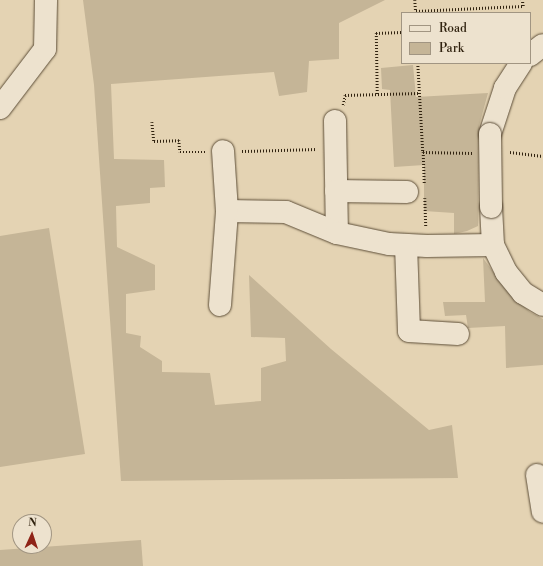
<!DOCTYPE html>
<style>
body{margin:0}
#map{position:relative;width:543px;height:566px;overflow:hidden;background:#e4d3b3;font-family:"Libre Bodoni",serif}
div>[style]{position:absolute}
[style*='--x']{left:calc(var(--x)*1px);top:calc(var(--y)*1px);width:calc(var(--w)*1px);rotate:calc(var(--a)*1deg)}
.green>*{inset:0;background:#c5b597}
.path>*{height:2.5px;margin-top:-1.25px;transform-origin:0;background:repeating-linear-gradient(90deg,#30220f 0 1px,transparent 0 3px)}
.roads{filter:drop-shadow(0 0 1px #5d4e38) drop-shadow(0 0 1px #5d4e38)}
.minor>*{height:22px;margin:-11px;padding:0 11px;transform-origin:11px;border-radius:11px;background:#ede2ce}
.bridges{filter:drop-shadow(0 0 1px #5d4e38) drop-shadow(0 0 1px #5d4e38)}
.minor-bridge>*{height:22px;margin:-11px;padding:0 11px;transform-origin:11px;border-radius:11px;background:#ede2ce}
span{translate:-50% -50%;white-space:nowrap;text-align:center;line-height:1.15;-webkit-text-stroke:3px #ede2ce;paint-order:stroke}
.legend{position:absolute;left:401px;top:12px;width:130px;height:52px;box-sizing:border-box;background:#ede2ce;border:1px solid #a19582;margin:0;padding:5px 7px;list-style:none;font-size:12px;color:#30220f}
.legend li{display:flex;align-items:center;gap:8px;height:20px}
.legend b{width:20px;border:1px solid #a19582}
.north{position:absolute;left:12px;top:514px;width:40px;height:40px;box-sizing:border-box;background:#ede2ce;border:1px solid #a19582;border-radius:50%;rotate:3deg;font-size:11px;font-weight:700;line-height:16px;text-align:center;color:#30220f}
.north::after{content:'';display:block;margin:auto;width:14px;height:18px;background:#8f2418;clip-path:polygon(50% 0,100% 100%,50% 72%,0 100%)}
</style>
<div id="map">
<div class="green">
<div style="clip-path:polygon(83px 0,385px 0,339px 23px,339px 59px,309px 61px,307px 92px,279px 96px,274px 72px,111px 84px,114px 159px,164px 160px,165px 187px,150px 188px,150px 203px,116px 206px,117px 247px,155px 265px,155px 290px,126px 294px,126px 333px,141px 336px,140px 347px,162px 361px,162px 372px,210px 373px,215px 405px,261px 401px,261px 368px,286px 361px,285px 338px,251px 337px,249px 275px,331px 349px,429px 430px,452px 425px,458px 478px,121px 481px,94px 85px)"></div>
<div style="clip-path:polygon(413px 65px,416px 97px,488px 93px,479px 126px,478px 226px,467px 231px,454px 234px,454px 213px,424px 211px,424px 165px,394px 167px,390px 90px,382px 89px,381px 68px)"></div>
<div style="clip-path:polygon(49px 228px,85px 454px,0 467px,0 236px)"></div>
<div style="clip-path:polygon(483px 258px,505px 288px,530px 312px,543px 319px,543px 365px,506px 368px,505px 326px,468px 328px,466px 315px,445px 316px,443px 302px,485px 302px)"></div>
<div style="clip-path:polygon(141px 540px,143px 566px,0 566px,0 550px)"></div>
</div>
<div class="path">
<div style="--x:415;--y:0;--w:13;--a:86"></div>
<div style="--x:416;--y:11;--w:107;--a:-2.7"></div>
<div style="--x:523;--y:6;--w:6;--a:-99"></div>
<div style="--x:418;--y:63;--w:89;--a:86.8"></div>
<div style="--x:377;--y:94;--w:61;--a:-90.9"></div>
<div style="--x:376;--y:33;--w:26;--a:-2"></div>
<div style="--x:343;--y:105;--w:10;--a:-79"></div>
<div style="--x:345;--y:95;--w:75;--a:-1.5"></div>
<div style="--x:152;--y:122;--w:19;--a:84"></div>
<div style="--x:154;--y:141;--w:25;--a:-2"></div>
<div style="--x:179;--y:140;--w:12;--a:85"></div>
<div style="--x:180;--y:152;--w:25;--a:0"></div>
<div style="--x:242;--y:151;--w:75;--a:-1.5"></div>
<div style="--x:510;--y:152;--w:33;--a:7"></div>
<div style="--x:424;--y:183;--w:31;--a:-92"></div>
<div style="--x:423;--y:152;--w:50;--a:1.1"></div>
<div style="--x:425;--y:198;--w:29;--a:88"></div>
</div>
<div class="roads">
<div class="minor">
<div style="--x:530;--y:55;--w:16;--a:-38"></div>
<div style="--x:0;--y:108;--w:74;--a:-52.7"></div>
<div style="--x:45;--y:49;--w:49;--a:-88.8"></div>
<div style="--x:335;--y:121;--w:112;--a:89"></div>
<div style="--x:490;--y:134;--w:48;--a:-71.9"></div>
<div style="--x:505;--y:88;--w:30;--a:-57"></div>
<div style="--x:336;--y:191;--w:71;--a:0.8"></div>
<div style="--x:491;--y:207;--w:38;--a:87"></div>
<div style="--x:493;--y:245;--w:30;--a:64"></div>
<div style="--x:506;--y:272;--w:27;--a:51"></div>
<div style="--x:523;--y:293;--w:23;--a:31"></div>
<div style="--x:227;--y:211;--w:59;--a:1"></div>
<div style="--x:286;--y:212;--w:55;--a:22.4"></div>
<div style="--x:337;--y:233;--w:53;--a:11.9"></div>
<div style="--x:389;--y:244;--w:38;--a:3"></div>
<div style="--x:427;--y:246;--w:66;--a:-0.9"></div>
<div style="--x:406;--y:245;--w:86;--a:88"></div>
<div style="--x:409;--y:331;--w:49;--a:3.5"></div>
<div style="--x:220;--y:305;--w:94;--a:-85.7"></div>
<div style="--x:227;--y:211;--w:60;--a:-93.8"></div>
<div style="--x:537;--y:475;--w:37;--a:81"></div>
</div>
</div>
<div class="bridges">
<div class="minor-bridge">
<div style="--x:490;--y:134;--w:73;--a:89.2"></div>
</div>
</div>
<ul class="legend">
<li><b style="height:5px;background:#ede2ce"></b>Road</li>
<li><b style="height:11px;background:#c5b597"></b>Park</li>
</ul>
<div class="north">N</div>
</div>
